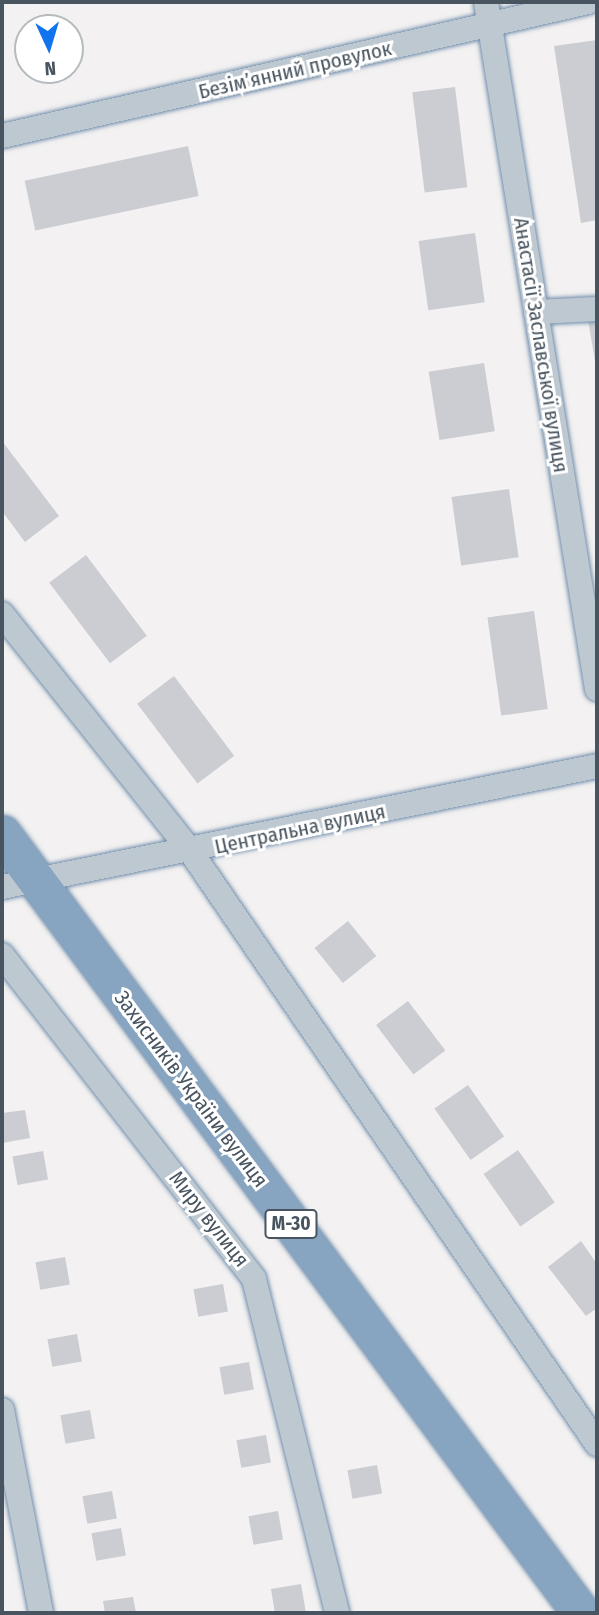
<!DOCTYPE html>
<meta charset="utf-8">
<style>
body{margin:0}
#map{position:relative;width:599px;height:1615px;overflow:hidden;background:#f3f1f1;font-family:"Fira Sans Condensed",sans-serif}
div>[style]{position:absolute}
[style*='--x']{left:calc(var(--x)*1px);top:calc(var(--y)*1px);width:calc(var(--w)*1px);rotate:calc(var(--a)*1deg)}
.building>*{inset:0;background:#cbcdd3;transform-origin:0 0}
.roads{filter:drop-shadow(0 0 2px #728fad) drop-shadow(0 0 2px #728fad)}
.minor>*{height:24px;margin:-12px;padding:0 12px;transform-origin:12px;border-radius:12px;background:#bec8d0}
.highway>*{height:37px;margin:-18.5px;padding:0 18.5px;transform-origin:18.5px;border-radius:18.5px;background:#87a4c1}
span{translate:-50% -50%;white-space:nowrap;text-align:center;line-height:1.15;-webkit-text-stroke:6px #fff;paint-order:stroke}
.shield-label span{padding:2px 5px;background:#fff;border:2px solid;border-radius:5px;-webkit-text-stroke-width:0}
.shield-label{font-size:19px;color:#48545f;font-weight:700}
.street-label{font-size:21px;color:#48545f}
.frame{position:absolute;inset:0;border:4px solid #48545f;pointer-events:none}
.north{position:absolute;left:14px;top:14px;width:70px;height:70px;box-sizing:border-box;background:#fff;border:2px solid #b6bbbf;border-radius:50%;rotate:176deg;font-size:19px;font-weight:700;line-height:28px;text-align:center;color:#48545f}
.north::after{content:'';display:block;margin:auto;width:24px;height:32px;background:#1174ed;clip-path:polygon(50% 0,100% 100%,50% 72%,0 100%)}
</style>
<div id="map">
<div class="building">
<div style="clip-path:polygon(597px 40px,597px 220px,581px 223px,554px 46px)"></div>
<div style="left:455px;top:87px;width:101px;height:43px;rotate:83deg"></div>
<div style="left:188px;top:146px;width:51px;height:167px;rotate:78deg"></div>
<div style="left:475px;top:233px;width:70px;height:57px;rotate:82deg"></div>
<div style="clip-path:polygon(597px 318px,597px 367px,596px 367px,588px 320px)"></div>
<div style="left:484px;top:363px;width:69px;height:56px;rotate:81deg"></div>
<div style="clip-path:polygon(2px 441px,59px 516px,25px 542px,2px 511px)"></div>
<div style="left:509px;top:489px;width:69px;height:58px;rotate:82deg"></div>
<div style="left:86px;top:555px;width:101px;height:46px;rotate:53deg"></div>
<div style="left:534px;top:611px;width:99px;height:47px;rotate:82deg"></div>
<div style="left:174px;top:676px;width:100px;height:46px;rotate:53deg"></div>
<div style="left:348px;top:921px;width:45px;height:43px;rotate:51deg"></div>
<div style="left:408px;top:1001px;width:62px;height:40px;rotate:53deg"></div>
<div style="left:468px;top:1085px;width:63px;height:41px;rotate:55deg"></div>
<div style="clip-path:polygon(25px 1110px,30px 1138px,2px 1143px,2px 1113px)"></div>
<div style="left:518px;top:1150px;width:64px;height:42px;rotate:55deg"></div>
<div style="left:43px;top:1151px;width:29px;height:31px;rotate:80deg"></div>
<div style="clip-path:polygon(581px 1241px,597px 1264px,597px 1308px,586px 1316px,548px 1267px)"></div>
<div style="left:65px;top:1257px;width:28px;height:30px;rotate:80deg"></div>
<div style="left:223px;top:1284px;width:28px;height:30px;rotate:80deg"></div>
<div style="left:77px;top:1334px;width:28px;height:30px;rotate:80deg"></div>
<div style="left:249px;top:1362px;width:28px;height:30px;rotate:80deg"></div>
<div style="left:90px;top:1410px;width:29px;height:30px;rotate:80deg"></div>
<div style="left:266px;top:1435px;width:28px;height:30px;rotate:80deg"></div>
<div style="left:377px;top:1465px;width:29px;height:30px;rotate:80deg"></div>
<div style="left:112px;top:1491px;width:28px;height:30px;rotate:80deg"></div>
<div style="left:278px;top:1511px;width:29px;height:30px;rotate:80deg"></div>
<div style="left:121px;top:1528px;width:28px;height:30px;rotate:80deg"></div>
<div style="clip-path:polygon(301px 1584px,306px 1613px,275px 1613px,271px 1589px)"></div>
<div style="clip-path:polygon(133px 1597px,136px 1613px,105px 1613px,103px 1601px)"></div>
</div>
<div class="roads">
<div class="minor">
<div style="--x:486;--y:2;--w:696;--a:80.82"></div>
<div style="--x:2;--y:136;--w:601;--a:-12.88"></div>
<div style="--x:536;--y:312;--w:61;--a:-2.8"></div>
<div style="--x:2;--y:614;--w:304;--a:51.5"></div>
<div style="--x:191;--y:852;--w:718;--a:55.56"></div>
<div style="--x:2;--y:887;--w:607;--a:-11.49"></div>
<div style="--x:2;--y:955;--w:410;--a:52.1"></div>
<div style="--x:254;--y:1279;--w:344;--a:76"></div>
<div style="--x:2;--y:1410;--w:207;--a:79.1"></div>
</div>
<div class="highway">
<div style="--x:2;--y:834;--w:971;--a:53.38"></div>
</div>
</div>
<div class="shield-label">
<span style="left:291px;top:1224px">М-30</span>
</div>
<div class="street-label">
<span style="left:295px;top:70px;rotate:-13deg">Безімʼянний провулок</span>
<span style="left:541px;top:345px;rotate:81deg">Анастасії Заславської вулиця</span>
<span style="left:300px;top:829px;rotate:-12deg">Центральна вулиця</span>
<span style="left:191px;top:1089px;rotate:53deg">Захисників України вулиця</span>
<span style="left:209px;top:1219px;rotate:52deg">Миру вулиця</span>
</div>
<div class="frame"></div>
<div class="north">N</div>
</div>
